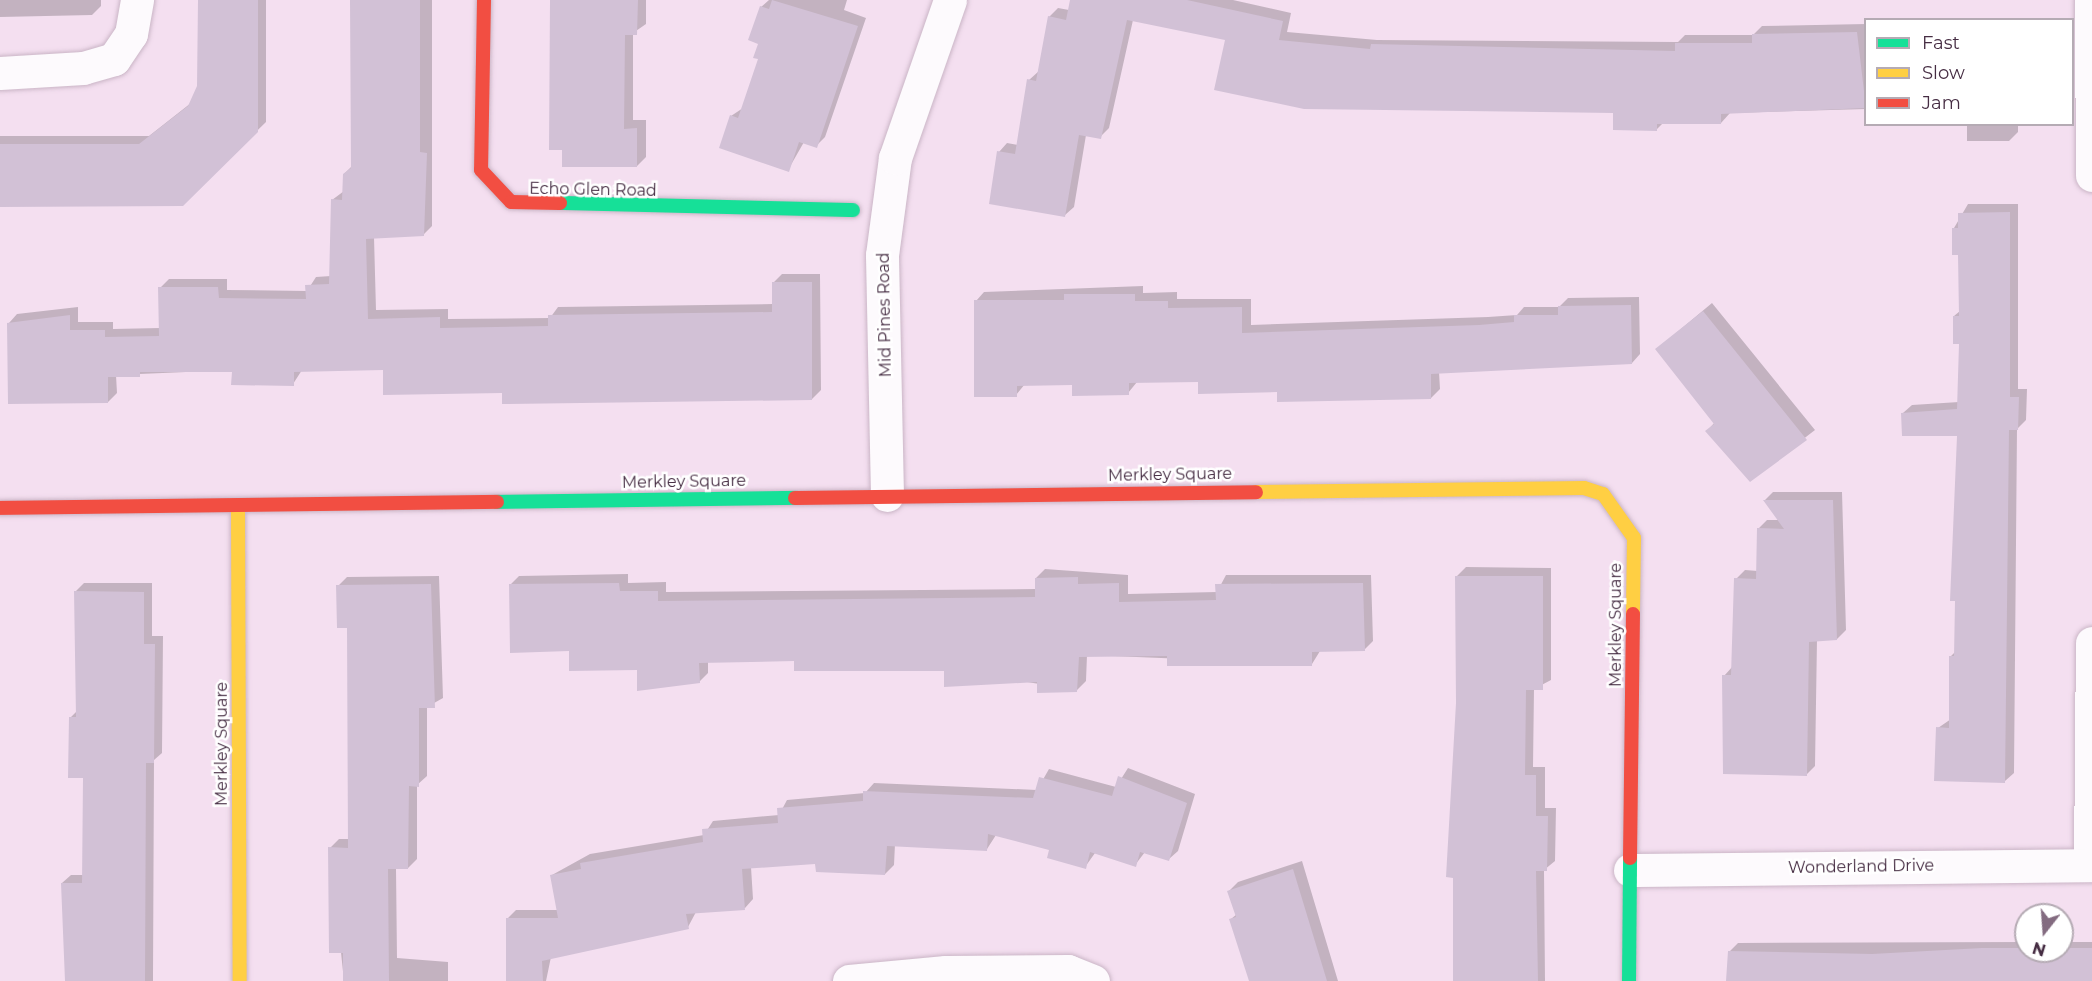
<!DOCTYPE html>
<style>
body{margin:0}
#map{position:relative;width:2092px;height:981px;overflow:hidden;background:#f4dff0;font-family:Montserrat,sans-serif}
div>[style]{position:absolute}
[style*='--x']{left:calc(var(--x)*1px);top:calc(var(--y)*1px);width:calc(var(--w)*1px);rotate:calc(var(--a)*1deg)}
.shadow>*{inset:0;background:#0003}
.building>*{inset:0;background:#d2c1d6}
.roads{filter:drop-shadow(0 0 2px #cab5c6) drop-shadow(0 0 2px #cab5c6)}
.street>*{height:33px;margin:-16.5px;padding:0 16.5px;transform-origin:16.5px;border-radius:16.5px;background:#fdfafd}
.fast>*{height:14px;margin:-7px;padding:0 7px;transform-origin:7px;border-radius:7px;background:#16e098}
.slow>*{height:14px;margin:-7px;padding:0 7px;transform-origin:7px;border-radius:7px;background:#ffcf43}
.jam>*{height:14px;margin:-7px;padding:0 7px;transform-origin:7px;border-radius:7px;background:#f24e42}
span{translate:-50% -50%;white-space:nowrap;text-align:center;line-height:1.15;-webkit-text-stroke:5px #fff;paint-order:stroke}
.street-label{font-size:16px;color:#462d43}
.legend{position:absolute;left:1864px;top:18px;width:210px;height:108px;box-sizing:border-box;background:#fff;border:2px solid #b5abb4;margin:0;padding:8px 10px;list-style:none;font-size:18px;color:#462d43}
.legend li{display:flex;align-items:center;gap:12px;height:30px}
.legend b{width:30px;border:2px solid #b5abb4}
.north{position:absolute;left:2014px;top:903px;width:60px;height:60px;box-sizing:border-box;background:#fff;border:2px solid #b5abb4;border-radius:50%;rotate:197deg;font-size:16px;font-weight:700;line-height:24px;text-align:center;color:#462d43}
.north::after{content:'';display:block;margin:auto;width:21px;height:27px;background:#836b80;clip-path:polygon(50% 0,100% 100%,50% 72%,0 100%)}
</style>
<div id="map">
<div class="shadow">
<div style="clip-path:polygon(0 0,101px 0,101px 6px,92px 15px,0 17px)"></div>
<div style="clip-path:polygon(199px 0,266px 0,266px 122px,182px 205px,0 205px,0 136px,149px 136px,191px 103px,199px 87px)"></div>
<div style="clip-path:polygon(352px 0,432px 0,432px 226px,423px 235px,374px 237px,376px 310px,448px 309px,448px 319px,550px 318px,558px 307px,773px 304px,773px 283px,782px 274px,820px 274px,821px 390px,812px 399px,504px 391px,384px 369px,302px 370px,293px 384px,233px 370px,116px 375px,117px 393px,108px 402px,9px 323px,17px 314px,78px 307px,78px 322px,113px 322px,113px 329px,160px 328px,160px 288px,169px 279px,227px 279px,227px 290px,307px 291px,316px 277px,331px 276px,332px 200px,344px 191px,344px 174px,353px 165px)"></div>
<div style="clip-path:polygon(551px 0,646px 0,646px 24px,633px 33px,633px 120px,646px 120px,646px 157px,637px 166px)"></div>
<div style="clip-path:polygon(769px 0,847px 0,844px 10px,866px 18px,825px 137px,816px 146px,804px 142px,788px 170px,731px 116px,743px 108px,760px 58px,761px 7px)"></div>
<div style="clip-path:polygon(1071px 0,1233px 0,1291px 13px,1287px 32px,1377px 40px,1678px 42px,1685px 35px,1753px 35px,1762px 26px,1866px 24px,1866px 109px,1730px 113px,1721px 123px,1663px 123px,1657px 129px,1614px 111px,1133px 20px,1109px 128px,1100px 137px,1086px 135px,1074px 207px,1065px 215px,999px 152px,1007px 143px,1018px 145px,1029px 80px,1039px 71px,1049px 17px,1058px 8px,1069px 10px)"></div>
<div style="clip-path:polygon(1967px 124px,2018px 124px,2018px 132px,2009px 141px,1967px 141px)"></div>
<div style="clip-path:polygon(1968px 204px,2018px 204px,2018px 389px,2027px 389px,2026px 420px,2017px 429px,2014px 773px,2005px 781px,1938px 728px,1951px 719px,1950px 657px,1956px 651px,1959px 434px,1903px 413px,1912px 405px,1959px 402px,1960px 342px,1954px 316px,1960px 311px,1959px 253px,1954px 228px)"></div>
<div style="clip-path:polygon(1143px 286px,1143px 293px,1177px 292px,1177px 299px,1251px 299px,1251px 325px,1488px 317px,1517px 315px,1524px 307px,1559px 307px,1568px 298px,1639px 297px,1640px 354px,1632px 363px,1439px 372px,1440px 389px,1431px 398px,1279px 391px,1199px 380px,1137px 382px,1128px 393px,1073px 384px,1025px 384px,1016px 395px,976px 301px,984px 292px)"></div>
<div style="clip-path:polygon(1712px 303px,1815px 430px,1750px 480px,1707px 431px,1715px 422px,1657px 349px)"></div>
<div style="clip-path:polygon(1773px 492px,1842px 492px,1846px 630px,1837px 639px,1817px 640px,1815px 766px,1806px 775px,1724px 676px,1733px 666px,1736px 579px,1745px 570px,1758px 571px,1758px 529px,1767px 520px,1779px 520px,1765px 500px)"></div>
<div style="clip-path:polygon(1466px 567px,1551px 568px,1551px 680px,1534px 689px,1533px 767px,1545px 767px,1545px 808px,1556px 808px,1555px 861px,1544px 870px,1545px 981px,1455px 981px,1457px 576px)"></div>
<div style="clip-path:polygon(1045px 569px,1128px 575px,1128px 594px,1217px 592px,1226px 575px,1371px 575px,1373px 641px,1364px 650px,1320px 651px,1312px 664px,1087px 655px,1086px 681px,1077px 690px,945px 669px,796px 660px,708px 662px,708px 673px,699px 682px,570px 649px,510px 585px,519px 576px,628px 574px,628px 583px,666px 582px,666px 592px,1036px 589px,1036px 578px)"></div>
<div style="clip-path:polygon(439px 576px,443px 698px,427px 707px,427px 776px,417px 785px,417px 859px,408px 868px,396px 868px,397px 958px,448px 962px,448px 981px,344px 981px,330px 848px,339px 839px,349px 839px,349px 626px,338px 586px,347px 577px)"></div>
<div style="clip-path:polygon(84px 583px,152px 583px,152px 636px,163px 636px,162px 753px,154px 760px,153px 981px,66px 981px,62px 883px,71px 875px,84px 875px,84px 776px,70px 718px,77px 711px,76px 591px)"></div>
<div style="clip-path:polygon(1128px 768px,1195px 794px,1178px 851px,1169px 859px,1145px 852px,1135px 865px,1095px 853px,1085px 867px,1051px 849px,996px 835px,987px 849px,895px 844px,894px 865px,885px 874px,816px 863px,751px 867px,753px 899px,745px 908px,696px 912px,688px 927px,551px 957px,546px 981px,508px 981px,507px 919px,516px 910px,558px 910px,552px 875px,590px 854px,704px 835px,713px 821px,779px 815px,787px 800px,865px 793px,874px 783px,1037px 790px,1049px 769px,1116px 787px)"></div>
<div style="clip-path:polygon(1302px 861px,1338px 981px,1250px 981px,1231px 919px,1237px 914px,1229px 891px,1238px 882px)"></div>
<div style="clip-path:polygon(2026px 942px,2026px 951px,2062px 951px,2062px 942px,2092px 942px,2092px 981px,1728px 981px,1729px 952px,1738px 943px)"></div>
</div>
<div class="building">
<div style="clip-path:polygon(198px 0,258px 0,258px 132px,183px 206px,0 207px,0 144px,139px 144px,188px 106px,197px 86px)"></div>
<div style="clip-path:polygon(350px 0,420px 0,420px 152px,427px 153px,424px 236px,366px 239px,368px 319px,440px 317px,440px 328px,548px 326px,548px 315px,772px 312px,772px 282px,812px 282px,812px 400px,502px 404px,502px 393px,383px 395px,383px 370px,294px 372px,294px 386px,231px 385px,232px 372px,140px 372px,140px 377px,108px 377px,108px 403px,8px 404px,7px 323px,70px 315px,70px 330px,105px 330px,105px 337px,159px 336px,158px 287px,218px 287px,219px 298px,306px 299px,305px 285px,329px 284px,331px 199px,342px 200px,343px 174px,351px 168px)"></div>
<div style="clip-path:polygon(550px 0,638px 0,637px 35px,625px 35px,624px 129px,637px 128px,637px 167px,562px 167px,562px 150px,549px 150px)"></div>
<div style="clip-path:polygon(772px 0,858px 26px,817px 148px,799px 142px,789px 172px,719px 148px,730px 115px,738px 118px,758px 59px,753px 58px,758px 44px,748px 40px,760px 6px,769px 9px)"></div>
<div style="clip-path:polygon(1070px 0,1187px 0,1283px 21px,1279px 40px,1370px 49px,1371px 44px,1675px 51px,1675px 43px,1752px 43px,1752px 34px,1857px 32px,1866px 108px,1721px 114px,1721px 124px,1657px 124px,1657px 131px,1613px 130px,1613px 113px,1304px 109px,1214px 90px,1225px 40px,1127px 20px,1101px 139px,1079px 135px,1065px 217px,989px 204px,997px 151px,1015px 154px,1027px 79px,1036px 81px,1048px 16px,1066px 20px)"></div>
<div style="clip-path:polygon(2010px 212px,2010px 397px,2019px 397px,2018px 430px,2009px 430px,2005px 783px,1934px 781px,1936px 727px,1949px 728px,1949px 656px,1954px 656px,1955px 601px,1950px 601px,1957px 436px,1902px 436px,1901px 413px,1957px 409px,1959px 344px,1953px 344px,1953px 316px,1959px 316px,1958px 255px,1952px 255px,1952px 228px,1958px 228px,1958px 213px)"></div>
<div style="clip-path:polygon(1064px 294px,1135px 294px,1135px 301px,1168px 301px,1168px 308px,1242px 307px,1242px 333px,1479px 325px,1514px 322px,1514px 315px,1558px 315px,1558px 306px,1631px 305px,1632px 364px,1431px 374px,1431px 399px,1277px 402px,1277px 392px,1198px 394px,1198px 382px,1129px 383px,1129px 395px,1072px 396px,1072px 385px,1017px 386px,1017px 397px,974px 397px,974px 300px,1064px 300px)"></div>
<div style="clip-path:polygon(1703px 311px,1807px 440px,1750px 482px,1705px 431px,1714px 424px,1655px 349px)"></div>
<div style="clip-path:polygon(1763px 500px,1833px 500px,1837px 640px,1809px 642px,1807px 776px,1723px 774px,1722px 675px,1731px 675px,1734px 578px,1756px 579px,1757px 528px,1784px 529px)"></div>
<div style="clip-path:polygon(1455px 576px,1543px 576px,1543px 690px,1526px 690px,1525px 775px,1536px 775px,1536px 816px,1548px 816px,1547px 871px,1536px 871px,1538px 981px,1453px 981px,1453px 878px,1446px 877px,1456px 703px)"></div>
<div style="clip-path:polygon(1078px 577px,1078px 584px,1119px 583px,1119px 602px,1216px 600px,1215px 584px,1363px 583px,1365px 651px,1312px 652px,1312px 666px,1167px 666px,1167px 656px,1079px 657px,1077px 692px,1037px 693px,1037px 682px,944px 687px,944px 671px,794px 671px,794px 661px,699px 663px,700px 683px,637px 691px,637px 670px,569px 671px,569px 651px,510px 653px,509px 584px,619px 583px,620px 591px,658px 591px,658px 601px,1035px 597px,1035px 578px)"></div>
<div style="clip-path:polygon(431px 584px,435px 708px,419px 708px,419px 787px,409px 786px,408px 869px,388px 869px,389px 981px,343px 981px,343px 953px,329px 953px,328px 847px,348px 848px,347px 628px,337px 628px,336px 585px)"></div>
<div style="clip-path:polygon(74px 591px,144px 592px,144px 644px,155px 644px,154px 763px,146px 763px,145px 981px,65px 981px,61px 883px,82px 883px,83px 778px,68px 778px,69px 717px,76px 717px)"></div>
<div style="clip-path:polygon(1118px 776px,1187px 803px,1169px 861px,1140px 852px,1136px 867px,1090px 852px,1086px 869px,1047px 858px,1049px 850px,988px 834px,987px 851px,887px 846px,885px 875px,816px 872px,815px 864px,742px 869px,745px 910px,686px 914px,689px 929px,542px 961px,543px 981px,506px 981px,506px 918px,558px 918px,550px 875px,581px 869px,580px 863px,703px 842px,702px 829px,778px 823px,777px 808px,863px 801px,863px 791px,1033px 798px,1039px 777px,1112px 796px)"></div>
<div style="clip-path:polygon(1293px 869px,1327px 981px,1249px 981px,1229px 919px,1236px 917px,1227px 891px)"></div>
<div style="clip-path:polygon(1982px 948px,2092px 948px,2092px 981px,1726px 981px,1728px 951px,1872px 954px)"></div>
</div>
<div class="roads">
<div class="street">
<div style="--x:2091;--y:0;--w:175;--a:89.7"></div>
<div style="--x:0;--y:73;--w:83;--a:-3.4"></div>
<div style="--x:83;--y:68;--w:32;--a:-16"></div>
<div style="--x:114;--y:59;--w:30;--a:-56"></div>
<div style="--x:131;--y:34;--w:35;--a:-80"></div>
<div style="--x:887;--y:495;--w:240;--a:-91.2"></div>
<div style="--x:882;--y:255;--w:98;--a:-82.4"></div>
<div style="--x:895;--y:158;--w:167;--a:-70.8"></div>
<div style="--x:2090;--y:865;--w:222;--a:-89.5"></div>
<div style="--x:1630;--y:870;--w:462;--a:-0.6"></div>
<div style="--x:849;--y:981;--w:97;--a:-5.3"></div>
<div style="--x:946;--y:972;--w:122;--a:-0.5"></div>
<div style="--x:1068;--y:971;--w:27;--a:22"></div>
</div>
<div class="fast">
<div style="--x:560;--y:203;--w:293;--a:1.4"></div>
<div style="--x:497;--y:502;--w:298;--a:-0.8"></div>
<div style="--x:1629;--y:981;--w:123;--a:-89.5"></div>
</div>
<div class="slow">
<div style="--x:1256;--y:492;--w:328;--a:-0.7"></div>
<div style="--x:1584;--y:488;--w:20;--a:18"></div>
<div style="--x:1603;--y:494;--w:54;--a:54.8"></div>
<div style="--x:1634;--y:538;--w:76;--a:90.8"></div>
<div style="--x:238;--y:507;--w:474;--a:89.8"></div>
</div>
<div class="jam">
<div style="--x:484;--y:0;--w:170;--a:91"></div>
<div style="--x:481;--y:170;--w:44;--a:46.8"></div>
<div style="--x:511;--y:202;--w:49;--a:1.2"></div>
<div style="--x:795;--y:498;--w:461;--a:-0.7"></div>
<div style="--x:0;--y:508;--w:497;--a:-0.7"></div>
<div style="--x:1630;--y:858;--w:244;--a:-89.3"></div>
</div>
</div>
<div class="street-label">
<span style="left:593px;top:190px;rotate:1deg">Echo Glen Road</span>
<span style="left:885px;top:315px;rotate:-91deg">Mid Pines Road</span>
<span style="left:1170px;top:475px;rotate:-1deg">Merkley Square</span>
<span style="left:684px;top:482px;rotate:-1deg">Merkley Square</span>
<span style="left:1616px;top:625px;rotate:-90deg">Merkley Square</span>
<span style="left:222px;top:744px;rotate:-90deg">Merkley Square</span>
<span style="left:1861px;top:867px;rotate:-1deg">Wonderland Drive</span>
</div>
<ul class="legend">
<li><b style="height:8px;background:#16e098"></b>Fast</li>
<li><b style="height:8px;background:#ffcf43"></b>Slow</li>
<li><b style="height:8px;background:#f24e42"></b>Jam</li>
</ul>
<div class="north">N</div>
</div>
